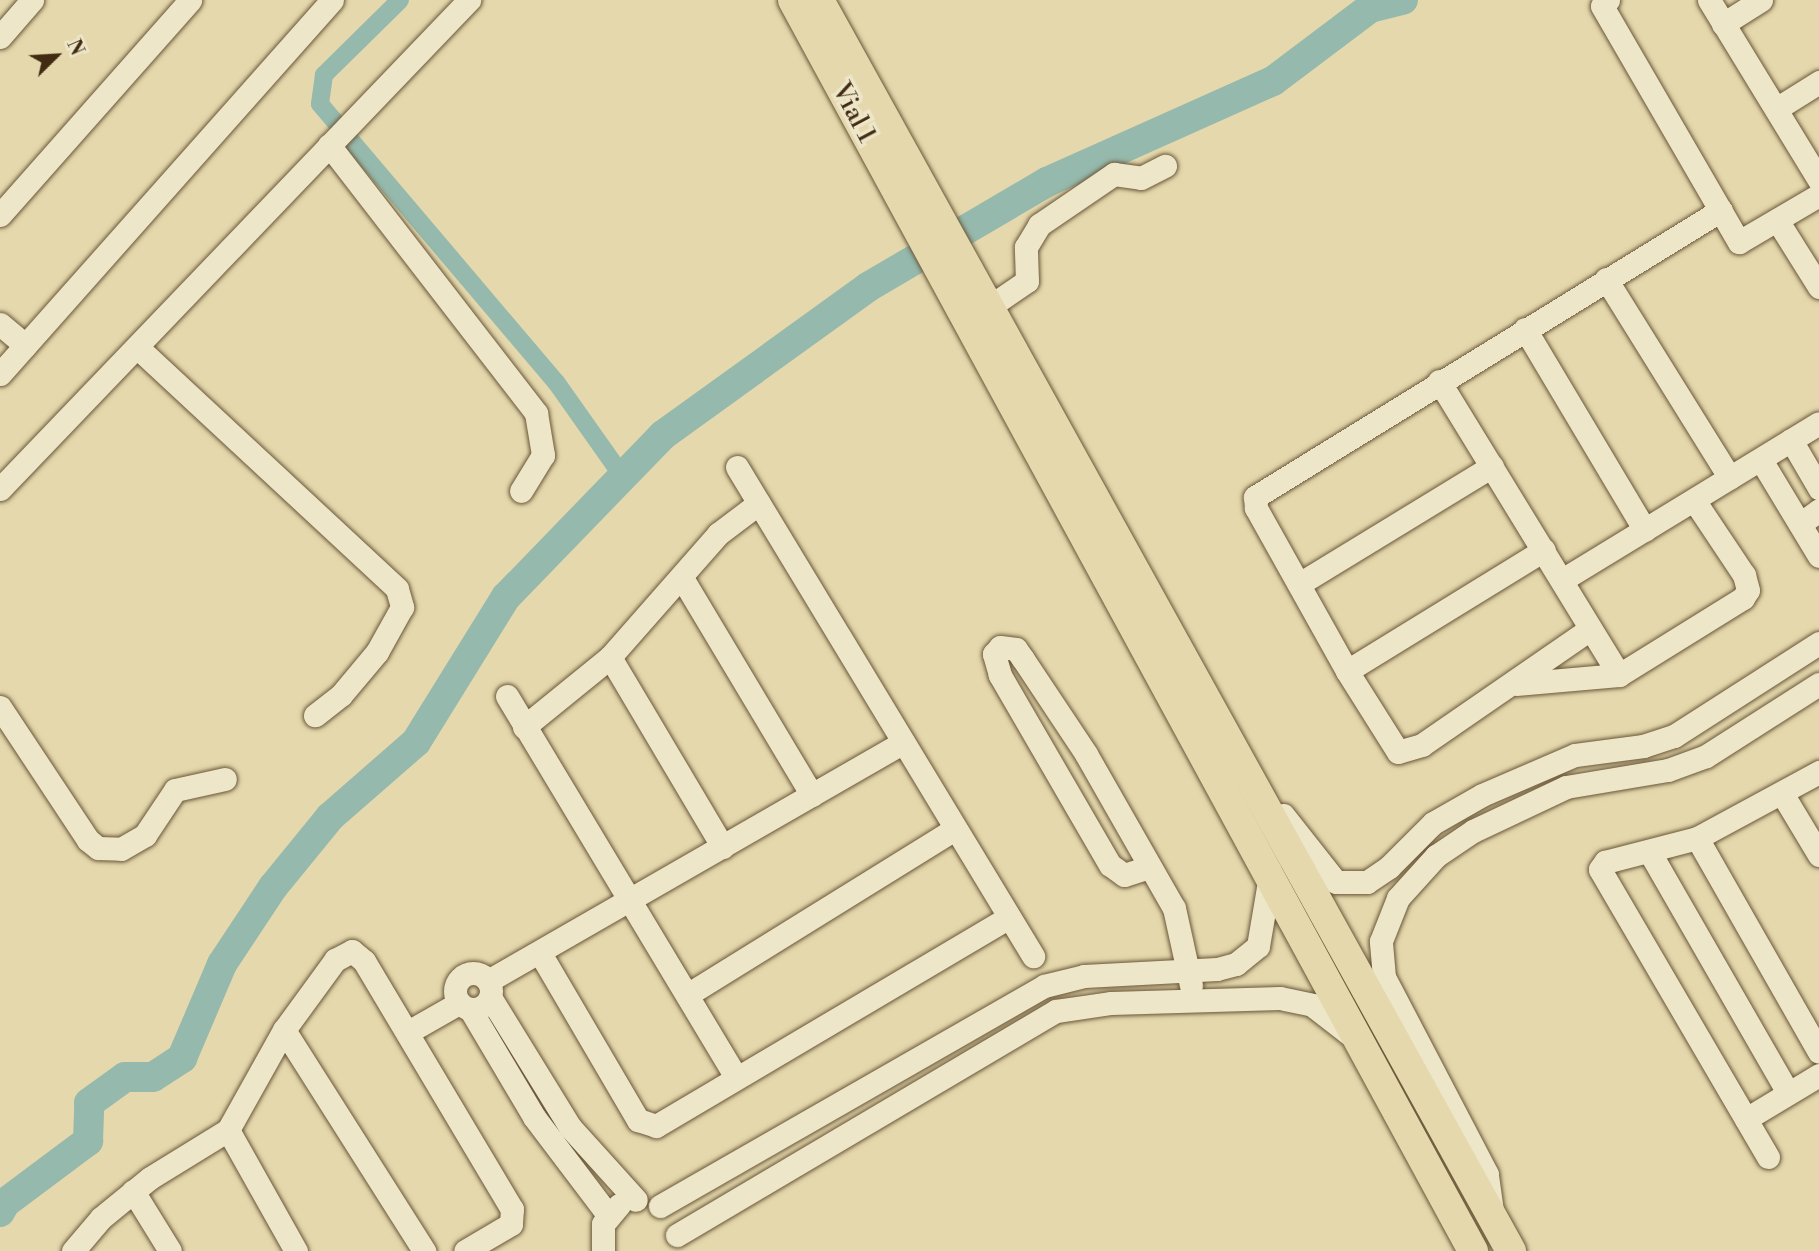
<!DOCTYPE html>
<style>
body{margin:0}
#map{position:relative;width:1819px;height:1251px;overflow:hidden;background:#e4d8ac;font-family:"Libre Bodoni",serif}
div>[style]{position:absolute}
[style*='--x']{left:calc(var(--x)*1px);top:calc(var(--y)*1px);width:calc(var(--w)*1px);rotate:calc(var(--a)*1deg)}
.canal>*{height:18px;margin:-9px;padding:0 9px;transform-origin:9px;border-radius:9px;background:#95b9ac}
.river>*{height:30px;margin:-15px;padding:0 15px;transform-origin:15px;border-radius:15px;background:#95b9ac}
.roads{filter:drop-shadow(0 0 2px #6a5638) drop-shadow(0 0 2px #6a5638)}
.minor>*{height:23px;margin:-11.5px;padding:0 11.5px;transform-origin:11.5px;border-radius:11.5px;background:#ede6c9}
.minor>.ring{margin:-11.5px;padding:0;box-sizing:content-box;background:none;border:23px solid #ede6c9;border-radius:50%}
.major>*{height:30px;margin:-15px;padding:0 15px;transform-origin:15px;border-radius:15px;background:#e4d8ac}
span{translate:-50% -50%;white-space:nowrap;text-align:center;line-height:1.15;-webkit-text-stroke:7px #ede6c9;paint-order:stroke}
.street-label{font-size:26px;color:#412b12}
.north{position:absolute;left:21px;top:21px;width:70px;height:70px;-webkit-text-stroke:5px #ede6c9;paint-order:stroke;rotate:66deg;font-size:19px;font-weight:700;line-height:28px;text-align:center;color:#412b12}
.north::after{content:'';display:block;margin:auto;width:24px;height:32px;background:#412b12;clip-path:polygon(50% 0,100% 100%,50% 72%,0 100%)}
</style>
<div id="map">
<div class="canal">
<div style="--x:400;--y:0;--w:107;--a:135.4"></div>
<div style="--x:324;--y:75;--w:29;--a:98"></div>
<div style="--x:320;--y:104;--w:365;--a:49.7"></div>
<div style="--x:556;--y:382;--w:116;--a:54.8"></div>
</div>
<div class="river">
<div style="--x:0;--y:1212;--w:10;--a:-61"></div>
<div style="--x:5;--y:1203;--w:104;--a:-36.8"></div>
<div style="--x:88;--y:1141;--w:38;--a:-88"></div>
<div style="--x:89;--y:1103;--w:44;--a:-35.8"></div>
<div style="--x:125;--y:1077;--w:28;--a:0"></div>
<div style="--x:153;--y:1077;--w:35;--a:-33"></div>
<div style="--x:182;--y:1058;--w:102;--a:-66.9"></div>
<div style="--x:222;--y:964;--w:92;--a:-56.5"></div>
<div style="--x:273;--y:887;--w:90;--a:-50.8"></div>
<div style="--x:330;--y:817;--w:114;--a:-41.1"></div>
<div style="--x:416;--y:742;--w:171;--a:-58.2"></div>
<div style="--x:506;--y:597;--w:226;--a:-45.9"></div>
<div style="--x:663;--y:435;--w:253;--a:-35.8"></div>
<div style="--x:868;--y:287;--w:208;--a:-30.4"></div>
<div style="--x:1047;--y:182;--w:248;--a:-24.1"></div>
<div style="--x:1273;--y:81;--w:121;--a:-37"></div>
<div style="--x:1370;--y:8;--w:34;--a:-14"></div>
</div>
<div class="roads">
<div class="minor">
<div style="--x:1608;--y:0;--w:8;--a:135"></div>
<div style="--x:1602;--y:6;--w:273;--a:59.9"></div>
<div style="--x:1739;--y:242;--w:93;--a:-30.4"></div>
<div style="--x:1709;--y:0;--w:211;--a:58.6"></div>
<div style="--x:1723;--y:24;--w:45;--a:-32.3"></div>
<div style="--x:0;--y:37;--w:49;--a:-49.1"></div>
<div style="--x:1776;--y:109;--w:51;--a:-32.1"></div>
<div style="--x:329;--y:145;--w:339;--a:52.3"></div>
<div style="--x:536;--y:413;--w:43;--a:80.5"></div>
<div style="--x:543;--y:455;--w:42;--a:121.4"></div>
<div style="--x:0;--y:215;--w:287;--a:-48.5"></div>
<div style="--x:1777;--y:220;--w:79;--a:57.9"></div>
<div style="--x:1606;--y:279;--w:234;--a:58.1"></div>
<div style="--x:989;--y:307;--w:46;--a:-34.4"></div>
<div style="--x:1027;--y:281;--w:34;--a:-92"></div>
<div style="--x:1026;--y:247;--w:26;--a:-59"></div>
<div style="--x:1039;--y:225;--w:91;--a:-34.2"></div>
<div style="--x:1114;--y:174;--w:27;--a:8"></div>
<div style="--x:1141;--y:178;--w:27;--a:-27"></div>
<div style="--x:0;--y:324;--w:33;--a:40"></div>
<div style="--x:1525;--y:329;--w:234;--a:59.2"></div>
<div style="--x:137;--y:347;--w:355;--a:42.9"></div>
<div style="--x:397;--y:589;--w:19;--a:74"></div>
<div style="--x:402;--y:607;--w:51;--a:119.1"></div>
<div style="--x:377;--y:652;--w:56;--a:129.9"></div>
<div style="--x:341;--y:695;--w:33;--a:142"></div>
<div style="--x:0;--y:374;--w:500;--a:-48.4"></div>
<div style="--x:1439;--y:381;--w:345;--a:58.5"></div>
<div style="--x:1791;--y:440;--w:56;--a:59.7"></div>
<div style="--x:1761;--y:460;--w:112;--a:58.9"></div>
<div style="--x:737;--y:467;--w:572;--a:58.81"></div>
<div style="--x:0;--y:489;--w:678;--a:-46.2"></div>
<div style="--x:1800;--y:524;--w:24;--a:-36"></div>
<div style="--x:682;--y:578;--w:253;--a:59.1"></div>
<div style="--x:1562;--y:580;--w:301;--a:-31.4"></div>
<div style="--x:1299;--y:584;--w:226;--a:-31.4"></div>
<div style="--x:1590;--y:629;--w:204;--a:145.4"></div>
<div style="--x:1422;--y:745;--w:25;--a:164"></div>
<div style="--x:1398;--y:752;--w:96;--a:-122.2"></div>
<div style="--x:1347;--y:671;--w:187;--a:-119.2"></div>
<div style="--x:1256;--y:508;--w:11;--a:-95"></div>
<div style="--x:1255;--y:497;--w:547;--a:-31.63"></div>
<div style="--x:610;--y:657;--w:221;--a:59.3"></div>
<div style="--x:1347;--y:671;--w:231;--a:-31.6"></div>
<div style="--x:1516;--y:684;--w:103;--a:-5"></div>
<div style="--x:1619;--y:675;--w:146;--a:-31.8"></div>
<div style="--x:1743;--y:598;--w:9;--a:-58"></div>
<div style="--x:1748;--y:590;--w:16;--a:-105"></div>
<div style="--x:1744;--y:575;--w:90;--a:-123.7"></div>
<div style="--x:507;--y:696;--w:443;--a:59"></div>
<div style="--x:0;--y:707;--w:159;--a:56.5"></div>
<div style="--x:88;--y:840;--w:13;--a:39"></div>
<div style="--x:98;--y:848;--w:23;--a:2"></div>
<div style="--x:121;--y:849;--w:28;--a:-30"></div>
<div style="--x:145;--y:835;--w:54;--a:-56.3"></div>
<div style="--x:175;--y:790;--w:51;--a:-12.4"></div>
<div style="--x:524;--y:727;--w:111;--a:-39.1"></div>
<div style="--x:610;--y:657;--w:164;--a:-48.7"></div>
<div style="--x:718;--y:534;--w:51;--a:-37.1"></div>
<div style="--x:1783;--y:795;--w:70;--a:59"></div>
<div style="--x:1283;--y:815;--w:85;--a:51.7"></div>
<div style="--x:1336;--y:882;--w:31;--a:0"></div>
<div style="--x:1367;--y:882;--w:27;--a:-34"></div>
<div style="--x:1389;--y:867;--w:62;--a:-45"></div>
<div style="--x:1433;--y:823;--w:56;--a:-29.7"></div>
<div style="--x:1482;--y:795;--w:101;--a:-23.3"></div>
<div style="--x:1575;--y:755;--w:69;--a:-7.5"></div>
<div style="--x:1643;--y:746;--w:33;--a:-18"></div>
<div style="--x:1674;--y:736;--w:172;--a:-32.7"></div>
<div style="--x:1697;--y:838;--w:246;--a:60.3"></div>
<div style="--x:1649;--y:851;--w:279;--a:60.1"></div>
<div style="--x:1149;--y:867;--w:26;--a:162"></div>
<div style="--x:1124;--y:875;--w:17;--a:-144"></div>
<div style="--x:1110;--y:865;--w:220;--a:-120.1"></div>
<div style="--x:1000;--y:675;--w:22;--a:-106"></div>
<div style="--x:994;--y:654;--w:9;--a:-49"></div>
<div style="--x:1000;--y:647;--w:16;--a:7"></div>
<div style="--x:1016;--y:649;--w:12;--a:55"></div>
<div style="--x:1023;--y:659;--w:114;--a:56.4"></div>
<div style="--x:1086;--y:754;--w:177;--a:60.3"></div>
<div style="--x:1174;--y:908;--w:79;--a:77.6"></div>
<div style="--x:540;--y:953;--w:194;--a:59.6"></div>
<div style="--x:638;--y:1120;--w:19;--a:18"></div>
<div style="--x:656;--y:1126;--w:410;--a:-30.6"></div>
<div class="ring" style="left:455px;top:973px;width:13px;height:13px"></div>
<div style="--x:488;--y:981;--w:479;--a:-29.9"></div>
<div style="--x:687;--y:995;--w:315;--a:-31.8"></div>
<div style="--x:490;--y:997;--w:153;--a:58.4"></div>
<div style="--x:570;--y:1127;--w:98;--a:47.9"></div>
<div style="--x:470;--y:1009;--w:126;--a:59.3"></div>
<div style="--x:534;--y:1117;--w:123;--a:52.9"></div>
<div style="--x:284;--y:1030;--w:262;--a:57.6"></div>
<div style="--x:408;--y:1032;--w:59;--a:-29.6"></div>
<div style="--x:1746;--y:1119;--w:85;--a:-31.1"></div>
<div style="--x:228;--y:1130;--w:139;--a:60.7"></div>
<div style="--x:1768;--y:1157;--w:333;--a:-120.3"></div>
<div style="--x:1600;--y:869;--w:9;--a:-54"></div>
<div style="--x:1605;--y:862;--w:95;--a:-14.6"></div>
<div style="--x:1697;--y:838;--w:139;--a:-28.4"></div>
<div style="--x:133;--y:1191;--w:70;--a:58.3"></div>
<div style="--x:660;--y:1206;--w:443;--a:-29.8"></div>
<div style="--x:1044;--y:986;--w:41;--a:-14"></div>
<div style="--x:1084;--y:976;--w:133;--a:-3"></div>
<div style="--x:1217;--y:969;--w:20;--a:-15"></div>
<div style="--x:1236;--y:964;--w:28;--a:-39"></div>
<div style="--x:1258;--y:946;--w:71;--a:-80.3"></div>
<div style="--x:1492;--y:1211;--w:37;--a:-98"></div>
<div style="--x:1487;--y:1174;--w:222;--a:-117.6"></div>
<div style="--x:1384;--y:977;--w:36;--a:-95"></div>
<div style="--x:1381;--y:941;--w:46;--a:-68.4"></div>
<div style="--x:1398;--y:898;--w:57;--a:-47.9"></div>
<div style="--x:1436;--y:856;--w:45;--a:-34"></div>
<div style="--x:1473;--y:831;--w:103;--a:-25.3"></div>
<div style="--x:1566;--y:787;--w:103;--a:-9.5"></div>
<div style="--x:1668;--y:770;--w:40;--a:-20.2"></div>
<div style="--x:1706;--y:756;--w:134;--a:-32.5"></div>
<div style="--x:677;--y:1235;--w:440;--a:-30.6"></div>
<div style="--x:1056;--y:1011;--w:56;--a:-8.3"></div>
<div style="--x:1111;--y:1003;--w:169;--a:-1.7"></div>
<div style="--x:1280;--y:998;--w:33;--a:12"></div>
<div style="--x:1312;--y:1005;--w:51;--a:37.8"></div>
<div style="--x:73;--y:1251;--w:43;--a:-49.7"></div>
<div style="--x:101;--y:1218;--w:63;--a:-39.2"></div>
<div style="--x:150;--y:1178;--w:92;--a:-31.6"></div>
<div style="--x:228;--y:1130;--w:115;--a:-60.8"></div>
<div style="--x:284;--y:1030;--w:87;--a:-53.9"></div>
<div style="--x:335;--y:960;--w:19;--a:-28"></div>
<div style="--x:352;--y:951;--w:16;--a:40"></div>
<div style="--x:364;--y:961;--w:289;--a:59.2"></div>
<div style="--x:512;--y:1209;--w:15;--a:94"></div>
<div style="--x:511;--y:1224;--w:53;--a:149.6"></div>
<div style="--x:603;--y:1251;--w:27;--a:-90"></div>
<div style="--x:603;--y:1224;--w:25;--a:-50"></div>
</div>
<div class="major">
<div style="--x:793;--y:0;--w:1424;--a:61.47"></div>
<div style="--x:819;--y:0;--w:1430;--a:61.05"></div>
</div>
</div>
<div class="street-label">
<span style="left:853px;top:113px;rotate:62deg">Vial 1</span>
</div>
<div class="north">N</div>
</div>
